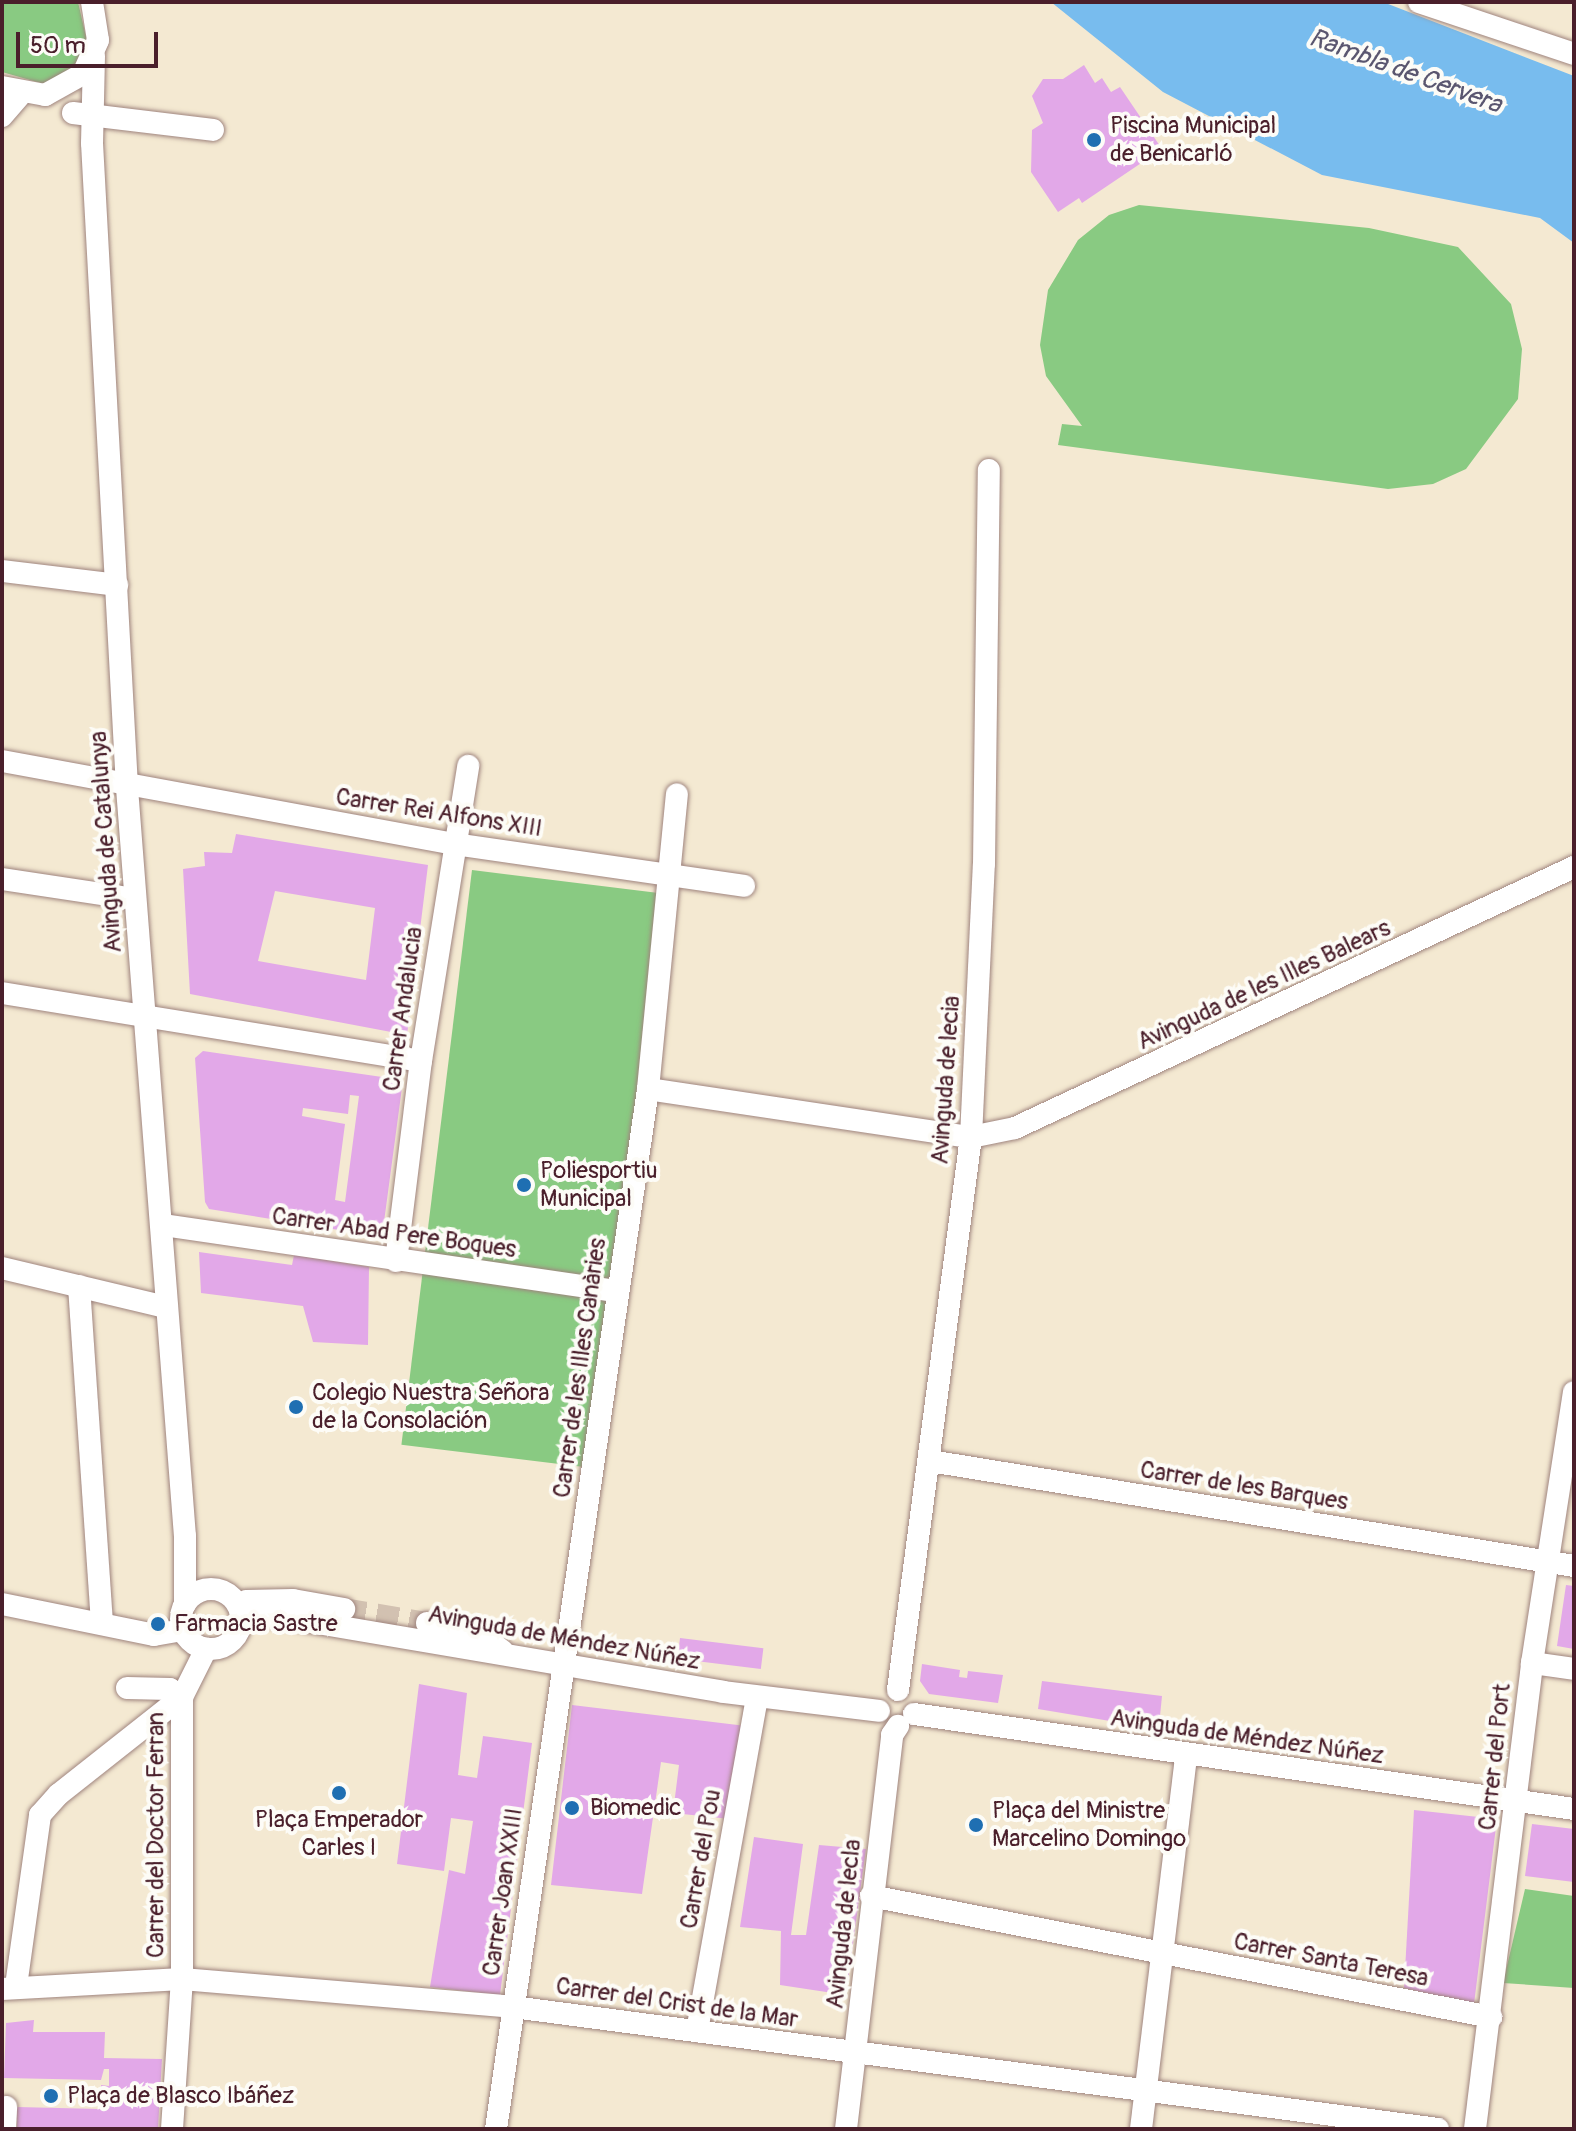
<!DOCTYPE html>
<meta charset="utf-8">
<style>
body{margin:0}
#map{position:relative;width:1576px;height:2131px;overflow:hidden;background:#f4e9d2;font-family:Pangolin,sans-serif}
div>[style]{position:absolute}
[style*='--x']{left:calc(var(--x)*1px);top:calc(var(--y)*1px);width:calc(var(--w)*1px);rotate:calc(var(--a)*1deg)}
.green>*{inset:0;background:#89ca82;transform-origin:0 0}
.water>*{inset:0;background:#78bcee}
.building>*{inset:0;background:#e2a8e8;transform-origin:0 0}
.minor-tunnel>*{height:22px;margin-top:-11px;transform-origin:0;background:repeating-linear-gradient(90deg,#d2c1b1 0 22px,transparent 0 33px)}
.roads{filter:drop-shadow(0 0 2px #9f847e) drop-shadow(0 0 2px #9f847e)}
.minor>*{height:22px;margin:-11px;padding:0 11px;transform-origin:11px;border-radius:11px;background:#fff}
.minor>.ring{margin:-11px;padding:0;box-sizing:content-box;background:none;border:22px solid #fff;border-radius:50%}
.dots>*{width:22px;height:22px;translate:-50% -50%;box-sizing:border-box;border:4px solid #fdfcf7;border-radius:50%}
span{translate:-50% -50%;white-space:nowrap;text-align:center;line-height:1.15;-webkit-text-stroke:8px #fdfcf7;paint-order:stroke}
.poi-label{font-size:24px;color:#4a1f2b}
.left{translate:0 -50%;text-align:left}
.street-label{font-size:24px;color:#4a1f2b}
.water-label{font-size:26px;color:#5a566f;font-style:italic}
.frame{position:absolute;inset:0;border:4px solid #4a1f2b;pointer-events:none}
.scale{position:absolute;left:16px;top:32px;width:142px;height:36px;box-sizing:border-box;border:4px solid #4a1f2b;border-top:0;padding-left:10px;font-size:24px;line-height:28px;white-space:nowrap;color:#4a1f2b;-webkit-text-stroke:6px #fdfcf7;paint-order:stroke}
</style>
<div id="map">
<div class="green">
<div style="clip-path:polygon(2px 2px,78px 2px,87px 41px,73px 68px,44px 84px,2px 72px)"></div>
<div style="clip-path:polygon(1139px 205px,1369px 228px,1458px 247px,1511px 304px,1522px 349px,1518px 399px,1466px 469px,1433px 484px,1388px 489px,1058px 445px,1062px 424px,1082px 426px,1046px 376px,1040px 345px,1048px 290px,1078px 240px,1109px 215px)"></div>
<div style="left:472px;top:870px;width:192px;height:579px;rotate:7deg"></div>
<div style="clip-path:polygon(1525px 1889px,1574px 1896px,1574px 1988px,1503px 1983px)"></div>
</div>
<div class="water">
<div style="clip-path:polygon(1051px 2px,1383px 2px,1574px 76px,1574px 243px,1540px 218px,1322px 175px,1163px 92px)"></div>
</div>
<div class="building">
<div style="clip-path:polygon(1084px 65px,1095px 83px,1102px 78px,1111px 92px,1120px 87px,1162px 149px,1082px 203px,1079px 198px,1058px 212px,1031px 172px,1032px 130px,1043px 123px,1032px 96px,1043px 79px,1063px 79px)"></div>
<div style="clip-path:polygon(evenodd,236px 834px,428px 865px,407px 1035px,190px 994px,183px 869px,205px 866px,204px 852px,232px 853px,236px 834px,275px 891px,375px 908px,366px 980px,258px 961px,275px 891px)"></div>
<div style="clip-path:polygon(evenodd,203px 1051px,403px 1080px,382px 1237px,209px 1209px,205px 1202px,195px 1058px,203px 1051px,350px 1095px,359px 1096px,345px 1202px,335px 1200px,345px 1124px,302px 1116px,303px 1108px,348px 1114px,350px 1095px)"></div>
<div style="clip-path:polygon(199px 1252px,292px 1265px,294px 1255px,369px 1267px,368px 1345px,313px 1342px,303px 1306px,201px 1293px)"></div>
<div style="clip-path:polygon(1566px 1585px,1574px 1586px,1574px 1649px,1557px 1646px)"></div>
<div style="left:680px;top:1638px;width:84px;height:21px;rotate:7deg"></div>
<div style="clip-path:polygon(922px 1664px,960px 1670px,959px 1677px,967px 1678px,968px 1671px,1003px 1675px,998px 1703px,929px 1694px,920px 1681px)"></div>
<div style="clip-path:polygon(1042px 1681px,1162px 1696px,1160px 1716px,1151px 1724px,1134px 1725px,1038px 1709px)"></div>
<div style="clip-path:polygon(419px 1684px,467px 1693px,458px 1775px,477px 1778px,483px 1736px,532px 1743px,500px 1995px,430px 1987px,449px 1870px,465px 1874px,473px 1821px,451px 1818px,444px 1871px,397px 1864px)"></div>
<div style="clip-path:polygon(572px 1705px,746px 1726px,730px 1819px,673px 1813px,679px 1765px,661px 1762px,642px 1894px,551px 1885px)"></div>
<div style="clip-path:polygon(1414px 1810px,1497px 1819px,1474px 2004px,1404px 1988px)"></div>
<div style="clip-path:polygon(1532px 1824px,1574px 1829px,1574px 1882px,1525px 1876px)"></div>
<div style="clip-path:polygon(754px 1837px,803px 1844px,791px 1935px,806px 1935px,819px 1845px,866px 1849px,846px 1995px,780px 1985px,781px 1931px,740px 1927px)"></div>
<div style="clip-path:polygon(34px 2020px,33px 2032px,105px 2032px,104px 2058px,162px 2059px,158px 2129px,17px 2129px,17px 2107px,100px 2109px,101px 2085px,109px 2086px,109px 2069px,104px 2069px,101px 2080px,4px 2078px,6px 2023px)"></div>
</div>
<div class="minor-tunnel">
<div style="--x:344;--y:1609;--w:84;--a:9.6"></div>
</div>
<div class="roads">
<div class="minor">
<div style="--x:1419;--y:2;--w:163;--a:18.5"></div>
<div style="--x:94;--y:56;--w:87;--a:91.3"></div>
<div style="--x:92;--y:143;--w:646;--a:86.89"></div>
<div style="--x:127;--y:788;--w:750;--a:85.57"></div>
<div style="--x:185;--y:1536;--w:68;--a:90"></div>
<div style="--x:2;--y:87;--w:44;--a:10.5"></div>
<div style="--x:45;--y:95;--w:43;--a:-28.9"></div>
<div style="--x:83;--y:74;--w:37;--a:-66"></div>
<div style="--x:98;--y:40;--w:38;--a:-99"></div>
<div style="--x:73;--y:113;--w:141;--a:6.9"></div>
<div style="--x:2;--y:116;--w:29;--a:-49"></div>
<div style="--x:2;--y:571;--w:116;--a:6.9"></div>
<div style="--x:2;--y:761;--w:460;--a:10.4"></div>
<div style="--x:454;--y:844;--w:293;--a:8.2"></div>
<div style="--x:2;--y:879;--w:134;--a:8.6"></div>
<div style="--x:2;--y:993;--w:424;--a:9.2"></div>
<div style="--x:648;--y:1089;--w:327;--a:8.5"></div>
<div style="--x:971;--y:1137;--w:45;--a:-11.6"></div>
<div style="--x:1015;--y:1128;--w:617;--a:-25.03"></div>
<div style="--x:163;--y:1225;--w:460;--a:8.3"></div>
<div style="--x:396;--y:1261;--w:202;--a:-82.9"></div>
<div style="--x:421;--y:1061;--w:299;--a:-80.9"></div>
<div style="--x:2;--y:1268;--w:169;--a:13.4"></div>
<div style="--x:79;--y:1286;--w:338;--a:86.1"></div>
<div style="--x:930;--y:1461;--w:653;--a:9.26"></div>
<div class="ring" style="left:181px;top:1589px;width:38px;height:38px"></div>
<div style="--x:246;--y:1601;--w:47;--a:-1.2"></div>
<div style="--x:293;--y:1600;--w:52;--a:10"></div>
<div style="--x:2;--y:1604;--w:155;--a:11.5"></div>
<div style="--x:154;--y:1635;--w:29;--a:-10"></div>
<div style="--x:241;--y:1615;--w:35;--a:2"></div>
<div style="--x:276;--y:1616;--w:453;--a:9.6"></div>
<div style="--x:723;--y:1692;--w:157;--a:6.9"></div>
<div style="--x:427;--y:1623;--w:49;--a:9.5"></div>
<div style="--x:475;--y:1631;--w:34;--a:36"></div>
<div style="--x:1532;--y:1663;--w:42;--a:8.1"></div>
<div style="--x:127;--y:1688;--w:43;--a:1.3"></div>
<div style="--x:170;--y:1689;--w:14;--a:34"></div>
<div style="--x:898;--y:1690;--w:558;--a:-82.48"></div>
<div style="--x:971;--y:1137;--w:273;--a:-87.3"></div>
<div style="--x:984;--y:864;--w:394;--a:-89.3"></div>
<div style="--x:914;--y:1714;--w:667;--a:8.19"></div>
<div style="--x:871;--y:1896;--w:632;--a:11.04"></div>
<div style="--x:16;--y:1986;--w:173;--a:-82"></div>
<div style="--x:40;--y:1815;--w:28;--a:-48"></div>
<div style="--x:59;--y:1794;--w:157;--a:-38.3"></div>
<div style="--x:2;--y:1989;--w:180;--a:-3.2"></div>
<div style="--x:182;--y:1979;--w:332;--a:4.8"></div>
<div style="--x:513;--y:2007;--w:933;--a:7.51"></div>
<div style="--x:697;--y:2031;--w:339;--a:-79.8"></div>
<div style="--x:5;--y:2129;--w:22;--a:-87"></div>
<div style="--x:172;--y:2129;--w:150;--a:-86.2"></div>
<div style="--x:182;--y:1979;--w:282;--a:-90"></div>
<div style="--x:182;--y:1697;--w:54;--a:-63.4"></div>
<div style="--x:496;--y:2129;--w:1051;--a:-81.68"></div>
<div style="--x:648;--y:1089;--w:296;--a:-84.4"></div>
<div style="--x:846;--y:2129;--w:397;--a:-83.3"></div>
<div style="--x:892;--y:1735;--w:11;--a:-56"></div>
<div style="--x:1141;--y:2129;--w:376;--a:-83.1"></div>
<div style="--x:1475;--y:2129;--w:469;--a:-83"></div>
<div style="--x:1532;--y:1663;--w:274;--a:-81.2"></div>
</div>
</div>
<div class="dots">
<div style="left:1094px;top:140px;background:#1f6fb2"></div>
<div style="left:524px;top:1185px;background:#1f6fb2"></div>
<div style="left:296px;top:1407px;background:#1f6fb2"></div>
<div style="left:158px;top:1624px;background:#1f6fb2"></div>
<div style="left:339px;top:1793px;background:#1f6fb2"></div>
<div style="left:572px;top:1808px;background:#1f6fb2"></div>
<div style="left:976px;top:1825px;background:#1f6fb2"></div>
<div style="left:51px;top:2096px;background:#1f6fb2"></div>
</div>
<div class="poi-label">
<span class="left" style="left:1110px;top:140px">Piscina Municipal<br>de Benicarló</span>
<span class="left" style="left:540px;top:1185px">Poliesportiu<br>Municipal</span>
<span class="left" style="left:312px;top:1407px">Colegio Nuestra Señora<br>de la Consolación</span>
<span class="left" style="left:174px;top:1624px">Farmacia Sastre</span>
<span class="left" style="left:590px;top:1808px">Biomedic</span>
<span class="left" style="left:992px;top:1825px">Plaça del Ministre<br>Marcelino Domingo</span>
<span style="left:339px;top:1834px">Plaça Emperador<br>Carles I</span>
<span class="left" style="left:67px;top:2096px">Plaça de Blasco Ibáñez</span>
</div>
<div class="street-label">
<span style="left:439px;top:813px;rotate:9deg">Carrer Rei Alfons XIII</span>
<span style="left:106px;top:842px;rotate:-94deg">Avinguda de Catalunya</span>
<span style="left:1264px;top:985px;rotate:-25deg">Avinguda de les Illes Balears</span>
<span style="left:403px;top:1009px;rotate:-82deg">Carrer Andalucia</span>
<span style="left:946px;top:1080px;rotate:-86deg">Avinguda de lecia</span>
<span style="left:394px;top:1233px;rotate:8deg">Carrer Abad Pere Boques</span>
<span style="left:580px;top:1368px;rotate:-82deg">Carrer de les Illes Canàries</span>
<span style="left:1244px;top:1486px;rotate:9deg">Carrer de les Barques</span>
<span style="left:564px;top:1638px;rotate:10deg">Avinguda de Méndez Núñez</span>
<span style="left:1247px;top:1737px;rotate:8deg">Avinguda de Méndez Núñez</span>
<span style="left:1495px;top:1757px;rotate:-84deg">Carrer del Port</span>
<span style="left:156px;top:1835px;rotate:-90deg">Carrer del Doctor Ferran</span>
<span style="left:701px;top:1859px;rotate:-80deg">Carrer del Pou</span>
<span style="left:503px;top:1892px;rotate:-82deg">Carrer Joan XXIII</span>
<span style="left:844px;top:1924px;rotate:-84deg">Avinguda de lecla</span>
<span style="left:1331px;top:1960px;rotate:11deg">Carrer Santa Teresa</span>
<span style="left:677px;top:2003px;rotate:8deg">Carrer del Crist de la Mar</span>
</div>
<div class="water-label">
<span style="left:1405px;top:72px;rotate:20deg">Rambla de Cervera</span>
</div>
<div class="frame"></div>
<div class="scale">50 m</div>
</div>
